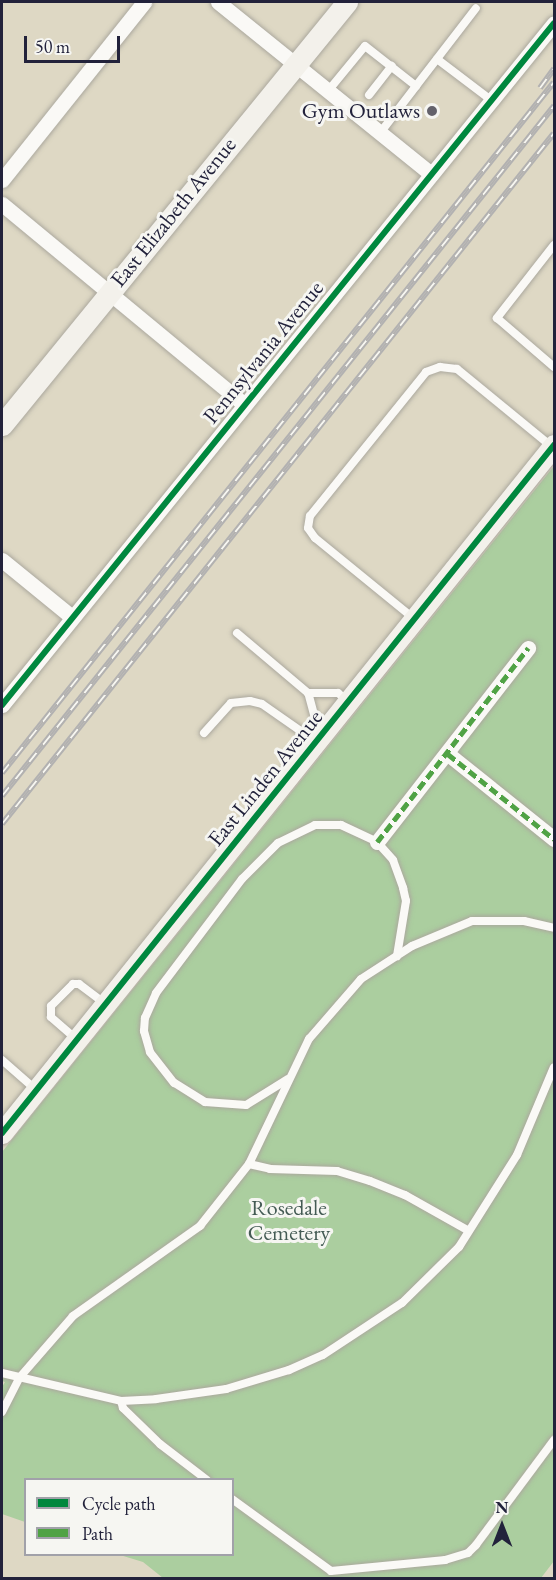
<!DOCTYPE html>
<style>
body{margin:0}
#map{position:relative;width:556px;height:1580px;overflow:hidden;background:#ded8c4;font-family:"EB Garamond",serif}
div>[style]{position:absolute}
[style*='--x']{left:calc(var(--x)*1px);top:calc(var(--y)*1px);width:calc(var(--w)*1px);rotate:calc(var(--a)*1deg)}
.green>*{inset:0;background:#abce9f}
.roads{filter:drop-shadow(0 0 2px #aba89e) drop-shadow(0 0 2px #aba89e)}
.lane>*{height:8px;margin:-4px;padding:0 4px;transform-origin:4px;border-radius:4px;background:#faf9f6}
.street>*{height:15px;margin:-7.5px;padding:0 7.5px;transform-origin:7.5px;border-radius:7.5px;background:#faf9f6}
.secondary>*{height:21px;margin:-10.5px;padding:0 10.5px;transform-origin:10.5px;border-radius:10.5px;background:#f3f1eb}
.rail>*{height:6px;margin-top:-3px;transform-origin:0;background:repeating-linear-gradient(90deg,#f6f6f2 0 11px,#b2b1b1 0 22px);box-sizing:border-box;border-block:2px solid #b2b1b1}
.quiet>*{height:4.5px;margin-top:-2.25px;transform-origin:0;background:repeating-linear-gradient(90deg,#50a245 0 9px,transparent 0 13.5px)}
.cycleway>*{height:6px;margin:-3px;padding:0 3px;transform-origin:3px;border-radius:3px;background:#00873e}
.dots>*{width:16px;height:16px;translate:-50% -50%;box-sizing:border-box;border:3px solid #f6f6f2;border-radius:50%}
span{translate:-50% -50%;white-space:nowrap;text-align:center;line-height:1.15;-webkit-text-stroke:6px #f6f6f2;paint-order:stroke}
.poi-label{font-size:22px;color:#22223b}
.right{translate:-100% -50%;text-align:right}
.street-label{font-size:22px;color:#22223b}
.park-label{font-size:22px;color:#445b54}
.frame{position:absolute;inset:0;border:3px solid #22223b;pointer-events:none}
.legend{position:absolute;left:24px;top:1478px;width:210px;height:78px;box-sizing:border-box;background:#f6f6f2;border:2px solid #a1a1a9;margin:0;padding:8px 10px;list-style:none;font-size:18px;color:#22223b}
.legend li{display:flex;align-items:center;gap:12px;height:30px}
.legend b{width:30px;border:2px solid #a1a1a9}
.north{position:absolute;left:472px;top:1496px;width:60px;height:60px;-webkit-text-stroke:4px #f6f6f2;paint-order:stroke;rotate:0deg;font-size:16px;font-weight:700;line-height:24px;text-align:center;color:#22223b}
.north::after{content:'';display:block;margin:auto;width:21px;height:27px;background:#22223b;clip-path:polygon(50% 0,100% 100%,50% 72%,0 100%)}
.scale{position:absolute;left:24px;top:36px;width:96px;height:27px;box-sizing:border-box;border:3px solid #22223b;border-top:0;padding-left:8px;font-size:18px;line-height:21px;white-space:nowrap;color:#22223b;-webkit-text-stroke:4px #f6f6f2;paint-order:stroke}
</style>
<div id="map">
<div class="green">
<div style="clip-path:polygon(554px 466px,554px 1561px,541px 1578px,163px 1578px,143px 1562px,120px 1555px,232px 1554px,232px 1480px,26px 1480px,25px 1522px,2px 1514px,2px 1387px,5px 1382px,2px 1381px,2px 1152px)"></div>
</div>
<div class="roads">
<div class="lane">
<div style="--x:437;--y:59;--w:68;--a:37.2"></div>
<div style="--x:328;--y:91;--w:58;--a:-50.6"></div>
<div style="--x:365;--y:46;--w:65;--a:38.1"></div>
<div style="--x:416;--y:86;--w:98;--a:-52.4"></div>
<div style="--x:369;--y:95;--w:37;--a:-52"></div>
<div style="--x:380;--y:133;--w:59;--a:-52.5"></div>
<div style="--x:554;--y:245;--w:93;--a:128"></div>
<div style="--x:497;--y:318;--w:75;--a:40.7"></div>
<div style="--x:412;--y:617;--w:125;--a:-140.8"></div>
<div style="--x:315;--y:538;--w:12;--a:-125"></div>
<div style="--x:308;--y:528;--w:12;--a:-81"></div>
<div style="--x:310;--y:516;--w:185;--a:-51.1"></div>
<div style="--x:426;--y:372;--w:15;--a:-20"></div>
<div style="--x:440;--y:367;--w:17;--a:7"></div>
<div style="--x:457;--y:369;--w:122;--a:39.3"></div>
<div style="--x:237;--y:633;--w:93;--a:40.2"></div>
<div style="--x:325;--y:729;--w:11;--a:-142"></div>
<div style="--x:316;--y:722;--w:30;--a:-105"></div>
<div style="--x:308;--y:693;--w:30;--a:0"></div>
<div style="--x:338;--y:693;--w:13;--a:39"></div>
<div style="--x:204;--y:733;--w:40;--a:-48"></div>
<div style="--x:231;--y:703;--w:19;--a:-6"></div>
<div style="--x:250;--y:701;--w:12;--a:14"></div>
<div style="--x:262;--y:704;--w:65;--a:34.9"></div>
<div style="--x:75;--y:1038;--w:32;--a:-139"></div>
<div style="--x:51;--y:1017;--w:11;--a:-90"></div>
<div style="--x:51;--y:1006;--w:31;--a:-45"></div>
<div style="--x:73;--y:984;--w:6;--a:0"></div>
<div style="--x:79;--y:984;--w:31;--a:37"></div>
<div style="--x:2;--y:1060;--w:44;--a:41.3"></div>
<div style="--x:288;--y:1079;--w:49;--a:148.2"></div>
<div style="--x:246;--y:1105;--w:41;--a:-175.8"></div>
<div style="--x:205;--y:1102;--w:36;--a:-148"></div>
<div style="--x:174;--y:1083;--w:39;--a:-128"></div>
<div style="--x:150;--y:1052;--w:22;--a:-106"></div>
<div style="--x:144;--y:1031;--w:13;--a:-86"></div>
<div style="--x:145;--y:1018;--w:27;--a:-66"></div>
<div style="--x:156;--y:993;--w:143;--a:-53"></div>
<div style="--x:242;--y:879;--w:51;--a:-45"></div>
<div style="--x:278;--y:843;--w:41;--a:-25.9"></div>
<div style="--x:315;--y:825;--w:26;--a:0"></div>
<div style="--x:341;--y:825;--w:40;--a:25"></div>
<div style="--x:377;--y:842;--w:24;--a:48"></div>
<div style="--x:393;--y:860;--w:30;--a:70"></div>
<div style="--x:403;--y:888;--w:13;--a:77"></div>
<div style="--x:406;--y:901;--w:56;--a:99.3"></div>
<div style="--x:249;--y:1164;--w:22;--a:13"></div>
<div style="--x:270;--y:1169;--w:67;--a:1.7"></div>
<div style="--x:337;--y:1171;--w:34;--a:17"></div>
<div style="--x:370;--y:1181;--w:38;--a:22"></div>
<div style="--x:405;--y:1195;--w:73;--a:29.4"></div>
<div style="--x:2;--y:1373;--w:122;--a:13.2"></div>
<div style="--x:121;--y:1401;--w:35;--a:-3"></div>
<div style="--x:156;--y:1399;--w:71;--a:-8.1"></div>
<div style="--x:226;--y:1389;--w:66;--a:-16.8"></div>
<div style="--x:289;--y:1370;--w:37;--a:-24"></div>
<div style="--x:323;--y:1355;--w:95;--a:-33.4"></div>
<div style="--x:402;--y:1303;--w:80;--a:-44.5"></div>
<div style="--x:459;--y:1247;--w:109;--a:-57.8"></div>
<div style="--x:517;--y:1155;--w:95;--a:-67.2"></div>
<div style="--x:121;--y:1401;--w:7;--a:74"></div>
<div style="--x:123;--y:1408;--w:52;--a:44.2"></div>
<div style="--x:160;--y:1444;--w:59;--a:37.5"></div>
<div style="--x:2;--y:1412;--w:39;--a:-63"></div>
<div style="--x:20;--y:1377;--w:81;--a:-49"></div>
<div style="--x:73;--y:1316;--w:156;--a:-35.3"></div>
<div style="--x:200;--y:1226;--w:79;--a:-51.7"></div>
<div style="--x:249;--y:1164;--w:139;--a:-64.4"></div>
<div style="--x:309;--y:1039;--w:79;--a:-49.1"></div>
<div style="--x:361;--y:979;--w:61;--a:-32.9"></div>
<div style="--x:412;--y:946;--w:65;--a:-22.6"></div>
<div style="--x:472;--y:921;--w:52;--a:0"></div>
<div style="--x:524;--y:921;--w:31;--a:13"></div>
<div style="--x:232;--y:1499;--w:122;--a:36"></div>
<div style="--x:331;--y:1571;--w:115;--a:-5.5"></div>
<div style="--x:445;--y:1560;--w:24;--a:-17"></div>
<div style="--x:468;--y:1553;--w:11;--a:-45"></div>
<div style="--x:476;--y:1545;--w:131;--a:-53.4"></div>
</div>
<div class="street">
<div style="--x:218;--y:2;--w:274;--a:38.9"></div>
<div style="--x:2;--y:180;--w:228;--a:-51.4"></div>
<div style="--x:2;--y:204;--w:314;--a:39.6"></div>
<div style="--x:2;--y:560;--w:90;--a:39.2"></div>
<div style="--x:2;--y:705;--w:877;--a:-51.01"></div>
<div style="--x:448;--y:754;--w:136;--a:38.7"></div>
<div style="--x:377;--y:842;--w:246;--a:-52.1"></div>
</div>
<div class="secondary">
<div style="--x:2;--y:425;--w:546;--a:-50.8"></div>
<div style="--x:2;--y:1133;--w:882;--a:-51.26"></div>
</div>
</div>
<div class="rail">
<div style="--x:540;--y:88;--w:24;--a:-54"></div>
<div style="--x:2;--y:773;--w:884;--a:-51.38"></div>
<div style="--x:2;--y:796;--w:884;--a:-51.34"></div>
<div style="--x:2;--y:824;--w:884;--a:-51.38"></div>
</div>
<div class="quiet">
<div style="--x:448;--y:754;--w:136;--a:38.7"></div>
<div style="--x:377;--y:842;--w:246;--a:-52.1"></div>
</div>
<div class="cycleway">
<div style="--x:2;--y:705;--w:877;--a:-51.01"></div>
<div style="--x:2;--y:1133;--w:882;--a:-51.26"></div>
</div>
<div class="dots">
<div style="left:432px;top:111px;background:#64626b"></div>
</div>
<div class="poi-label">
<span class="right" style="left:420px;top:111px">Gym Outlaws</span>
</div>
<div class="street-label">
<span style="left:173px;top:212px;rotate:-51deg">East Elizabeth Avenue</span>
<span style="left:263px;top:352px;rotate:-51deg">Pennsylvania Avenue</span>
<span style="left:265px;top:778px;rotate:-51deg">East Linden Avenue</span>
</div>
<div class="park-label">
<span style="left:289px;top:1220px">Rosedale<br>Cemetery</span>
</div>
<div class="frame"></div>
<ul class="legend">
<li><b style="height:8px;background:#00873e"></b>Cycle path</li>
<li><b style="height:8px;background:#50a245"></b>Path</li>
</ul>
<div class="north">N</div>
<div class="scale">50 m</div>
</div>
